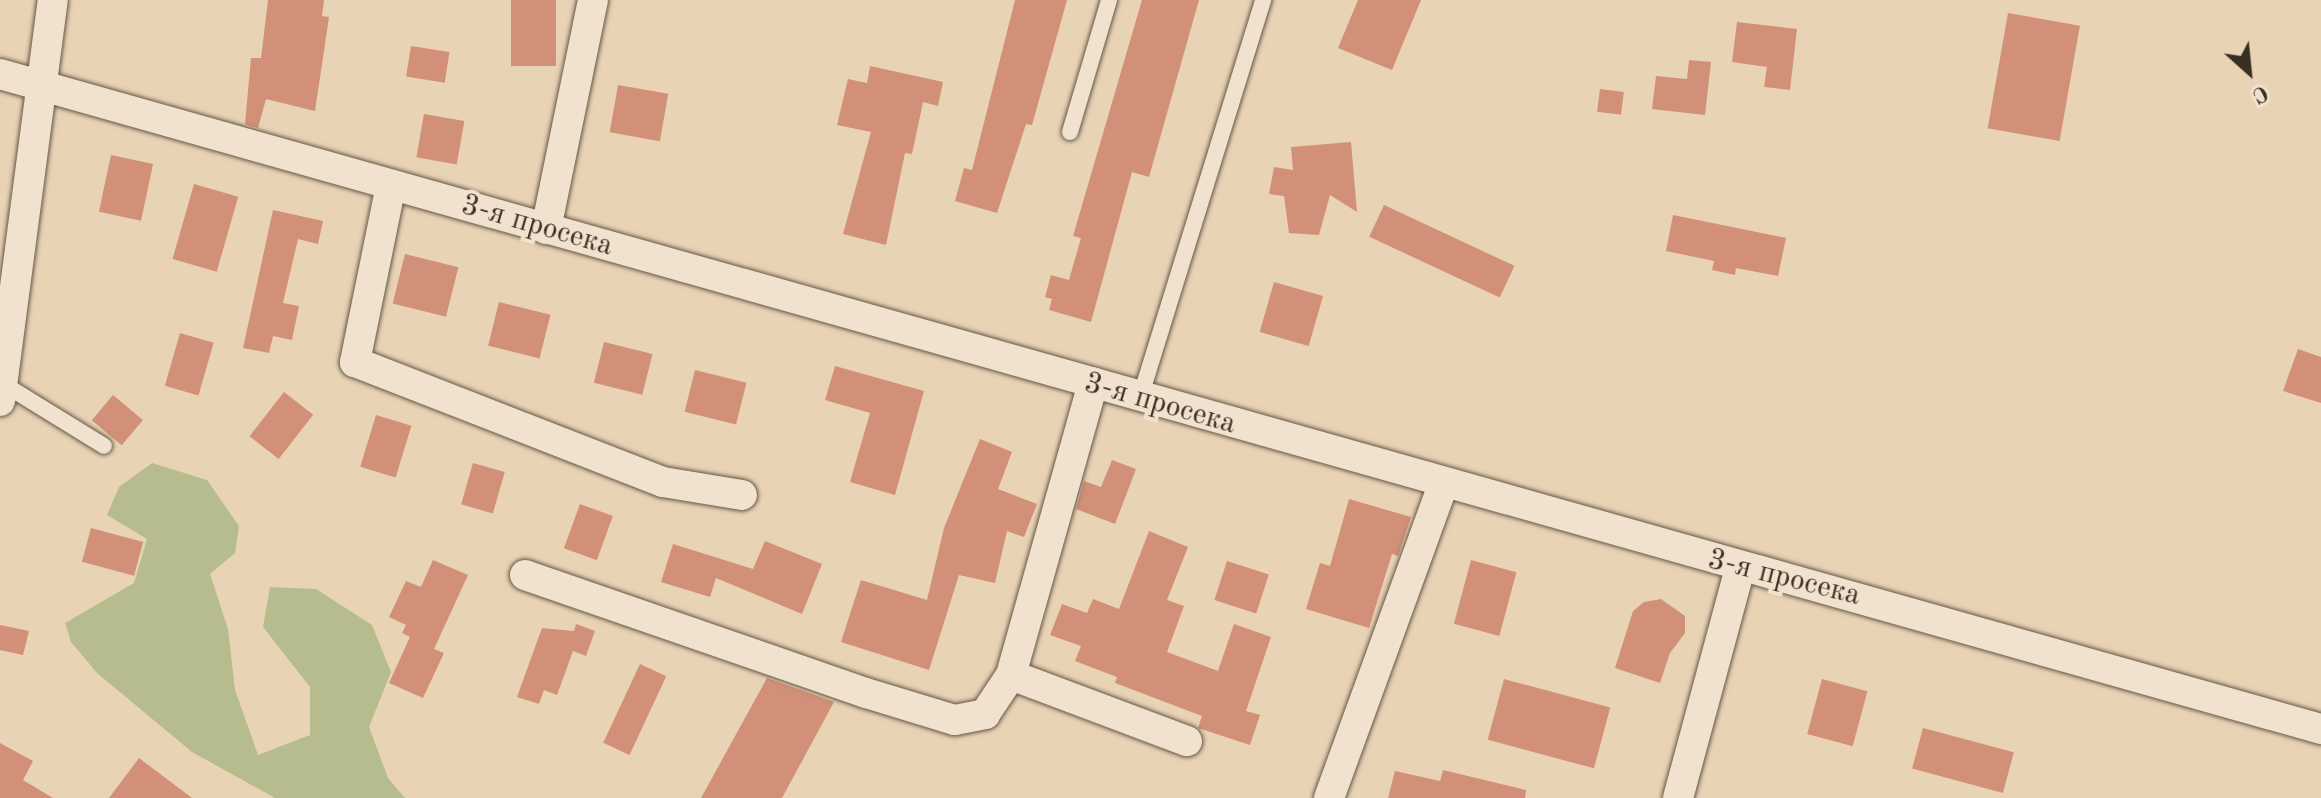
<!DOCTYPE html>
<meta charset="utf-8">
<style>
body{margin:0}
#map{position:relative;width:2321px;height:798px;overflow:hidden;background:#e9d3b5;font-family:"Old Standard TT",serif}
div>[style]{position:absolute}
[style*='--x']{left:calc(var(--x)*1px);top:calc(var(--y)*1px);width:calc(var(--w)*1px);rotate:calc(var(--a)*1deg)}
.green>*{inset:0;background:#b6bc8d}
.building>*{inset:0;background:#d19077;transform-origin:0 0}
.roads{filter:drop-shadow(0 0 2px #655747) drop-shadow(0 0 2px #655747)}
.service>*{height:16px;margin:-8px;padding:0 8px;transform-origin:8px;border-radius:8px;background:#f1e2cf}
.minor>*{height:30px;margin:-15px;padding:0 15px;transform-origin:15px;border-radius:15px;background:#f1e2cf}
span{translate:-50% -50%;white-space:nowrap;text-align:center;line-height:1.15;-webkit-text-stroke:8px #f1e2cf;paint-order:stroke}
.street-label{font-size:30px;color:#392e22}
.north{position:absolute;left:2209px;top:32px;width:80px;height:80px;-webkit-text-stroke:6px #f1e2cf;paint-order:stroke;rotate:153deg;font-size:22px;font-weight:700;line-height:32px;text-align:center;color:#392e22}
.north::after{content:'';display:block;margin:auto;width:28px;height:36px;background:#392e22;clip-path:polygon(50% 0,100% 100%,50% 72%,0 100%)}
</style>
<div id="map">
<div class="green">
<div style="clip-path:polygon(152px 463px,207px 480px,239px 526px,235px 553px,210px 574px,228px 629px,235px 690px,258px 755px,310px 735px,310px 687px,263px 627px,270px 587px,316px 589px,372px 625px,391px 672px,369px 727px,388px 778px,405px 798px,275px 798px,192px 752px,97px 673px,71px 642px,65px 623px,134px 583px,147px 539px,107px 515px,119px 487px)"></div>
</div>
<div class="building">
<div style="clip-path:polygon(268px 0,324px 0,322px 16px,329px 17px,315px 111px,266px 99px,258px 128px,245px 124px,251px 58px,261px 58px)"></div>
<div style="left:511px;top:0;width:45px;height:66px"></div>
<div style="clip-path:polygon(1015px 0,1067px 0,1032px 125px,1026px 124px,997px 213px,955px 201px,964px 168px,972px 170px)"></div>
<div style="clip-path:polygon(1142px 0,1199px 0,1149px 177px,1132px 172px,1091px 322px,1049px 310px,1052px 299px,1045px 297px,1051px 275px,1069px 280px,1081px 238px,1073px 236px)"></div>
<div style="clip-path:polygon(1358px 0,1421px 0,1392px 70px,1338px 48px)"></div>
<div style="left:2008px;top:13px;width:73px;height:117px;rotate:10deg"></div>
<div style="clip-path:polygon(1737px 22px,1797px 29px,1790px 90px,1764px 87px,1767px 67px,1732px 62px)"></div>
<div style="left:411px;top:46px;width:39px;height:31px;rotate:9deg"></div>
<div style="clip-path:polygon(1689px 60px,1711px 62px,1705px 115px,1652px 109px,1656px 76px,1687px 79px)"></div>
<div style="clip-path:polygon(870px 66px,943px 82px,938px 106px,923px 102px,912px 154px,905px 153px,886px 245px,843px 234px,871px 132px,837px 125px,848px 79px,867px 83px)"></div>
<div style="left:618px;top:85px;width:51px;height:48px;rotate:10deg"></div>
<div style="left:1600px;top:89px;width:24px;height:23px;rotate:7deg"></div>
<div style="left:424px;top:114px;width:41px;height:44px;rotate:10deg"></div>
<div style="clip-path:polygon(1351px 142px,1357px 212px,1330px 195px,1319px 235px,1289px 233px,1284px 196px,1269px 194px,1274px 167px,1293px 170px,1291px 147px)"></div>
<div style="left:111px;top:155px;width:43px;height:58px;rotate:12deg"></div>
<div style="left:194px;top:184px;width:46px;height:78px;rotate:16deg"></div>
<div style="left:1384px;top:205px;width:144px;height:35px;rotate:25deg"></div>
<div style="clip-path:polygon(273px 210px,323px 221px,318px 244px,298px 239px,283px 303px,299px 306px,292px 340px,273px 336px,269px 353px,243px 348px)"></div>
<div style="clip-path:polygon(1673px 215px,1786px 238px,1778px 276px,1736px 268px,1735px 275px,1712px 270px,1714px 261px,1666px 251px)"></div>
<div style="left:405px;top:254px;width:55px;height:51px;rotate:14deg"></div>
<div style="left:1274px;top:282px;width:51px;height:52px;rotate:16deg"></div>
<div style="left:499px;top:302px;width:53px;height:45px;rotate:14deg"></div>
<div style="left:180px;top:333px;width:35px;height:55px;rotate:16deg"></div>
<div style="left:604px;top:342px;width:50px;height:42px;rotate:14deg"></div>
<div style="clip-path:polygon(2298px 349px,2321px 357px,2321px 403px,2283px 391px)"></div>
<div style="clip-path:polygon(835px 366px,924px 391px,895px 495px,850px 482px,870px 413px,825px 400px)"></div>
<div style="left:695px;top:370px;width:53px;height:43px;rotate:14deg"></div>
<div style="left:284px;top:392px;width:37px;height:56px;rotate:38deg"></div>
<div style="left:113px;top:395px;width:39px;height:33px;rotate:40deg"></div>
<div style="left:376px;top:415px;width:37px;height:54px;rotate:17deg"></div>
<div style="clip-path:polygon(980px 439px,1012px 452px,998px 489px,1037px 504px,1024px 537px,1007px 531px,995px 583px,959px 575px,929px 670px,841px 642px,861px 580px,927px 600px,944px 528px)"></div>
<div style="clip-path:polygon(1112px 460px,1136px 469px,1115px 524px,1076px 509px,1084px 481px,1101px 487px)"></div>
<div style="left:473px;top:463px;width:33px;height:43px;rotate:16deg"></div>
<div style="clip-path:polygon(1349px 499px,1411px 517px,1398px 556px,1392px 554px,1369px 628px,1306px 609px,1320px 563px,1330px 566px)"></div>
<div style="left:580px;top:504px;width:35px;height:47px;rotate:20deg"></div>
<div style="left:91px;top:528px;width:54px;height:35px;rotate:15deg"></div>
<div style="clip-path:polygon(1149px 531px,1188px 547px,1167px 600px,1184px 606px,1167px 652px,1218px 671px,1234px 624px,1271px 637px,1246px 711px,1260px 715px,1250px 745px,1198px 728px,1202px 716px,1115px 683px,1117px 677px,1075px 661px,1081px 646px,1050px 635px,1062px 604px,1087px 613px,1093px 599px,1119px 609px)"></div>
<div style="clip-path:polygon(765px 541px,822px 564px,802px 614px,716px 578px,710px 597px,661px 582px,673px 544px,753px 569px)"></div>
<div style="clip-path:polygon(433px 560px,468px 575px,434px 649px,444px 653px,423px 698px,389px 683px,410px 637px,402px 633px,406px 625px,389px 617px,406px 581px,421px 587px)"></div>
<div style="left:1471px;top:560px;width:47px;height:66px;rotate:15deg"></div>
<div style="left:1227px;top:561px;width:44px;height:41px;rotate:18deg"></div>
<div style="clip-path:polygon(1661px 599px,1685px 616px,1685px 633px,1670px 653px,1660px 683px,1615px 668px,1633px 611px,1644px 602px)"></div>
<div style="clip-path:polygon(576px 624px,595px 631px,586px 656px,573px 651px,557px 695px,544px 690px,539px 704px,517px 697px,542px 628px,574px 631px)"></div>
<div style="clip-path:polygon(0 625px,29px 631px,23px 655px,0 650px)"></div>
<div style="left:640px;top:664px;width:29px;height:87px;rotate:25deg"></div>
<div style="clip-path:polygon(767px 678px,834px 702px,782px 798px,701px 798px)"></div>
<div style="left:1504px;top:679px;width:110px;height:63px;rotate:15deg"></div>
<div style="left:1822px;top:679px;width:47px;height:57px;rotate:15deg"></div>
<div style="left:1923px;top:728px;width:94px;height:42px;rotate:15deg"></div>
<div style="clip-path:polygon(0 743px,33px 761px,23px 780px,53px 798px,0 798px)"></div>
<div style="clip-path:polygon(139px 758px,192px 798px,109px 798px)"></div>
<div style="clip-path:polygon(1443px 770px,1526px 790px,1525px 798px,1388px 798px,1395px 771px,1440px 781px)"></div>
</div>
<div class="roads">
<div class="service">
<div style="--x:1070;--y:132;--w:138;--a:-73.5"></div>
<div style="--x:5;--y:385;--w:116;--a:31.6"></div>
<div style="--x:1140;--y:398;--w:417;--a:-72.8"></div>
</div>
<div class="minor">
<div style="--x:0;--y:74;--w:2412;--a:15.76"></div>
<div style="--x:391;--y:185;--w:181;--a:101.5"></div>
<div style="--x:355;--y:362;--w:331;--a:21.3"></div>
<div style="--x:663;--y:482;--w:80;--a:9.3"></div>
<div style="--x:546;--y:229;--w:234;--a:-78.4"></div>
<div style="--x:0;--y:401;--w:404;--a:-82.5"></div>
<div style="--x:525;--y:575;--w:361;--a:19.1"></div>
<div style="--x:866;--y:693;--w:93;--a:16.9"></div>
<div style="--x:955;--y:720;--w:31;--a:-11"></div>
<div style="--x:985;--y:714;--w:47;--a:-56.3"></div>
<div style="--x:1011;--y:675;--w:302;--a:-74.3"></div>
<div style="--x:1011;--y:675;--w:188;--a:20.6"></div>
<div style="--x:1329;--y:798;--w:334;--a:-70"></div>
<div style="--x:1678;--y:798;--w:238;--a:-74.9"></div>
</div>
</div>
<div class="street-label">
<span style="left:537px;top:226px;rotate:16deg">3-я просека</span>
<span style="left:1160px;top:404px;rotate:16deg">3-я просека</span>
<span style="left:1784px;top:578px;rotate:14deg">3-я просека</span>
</div>
<div class="north">С</div>
</div>
